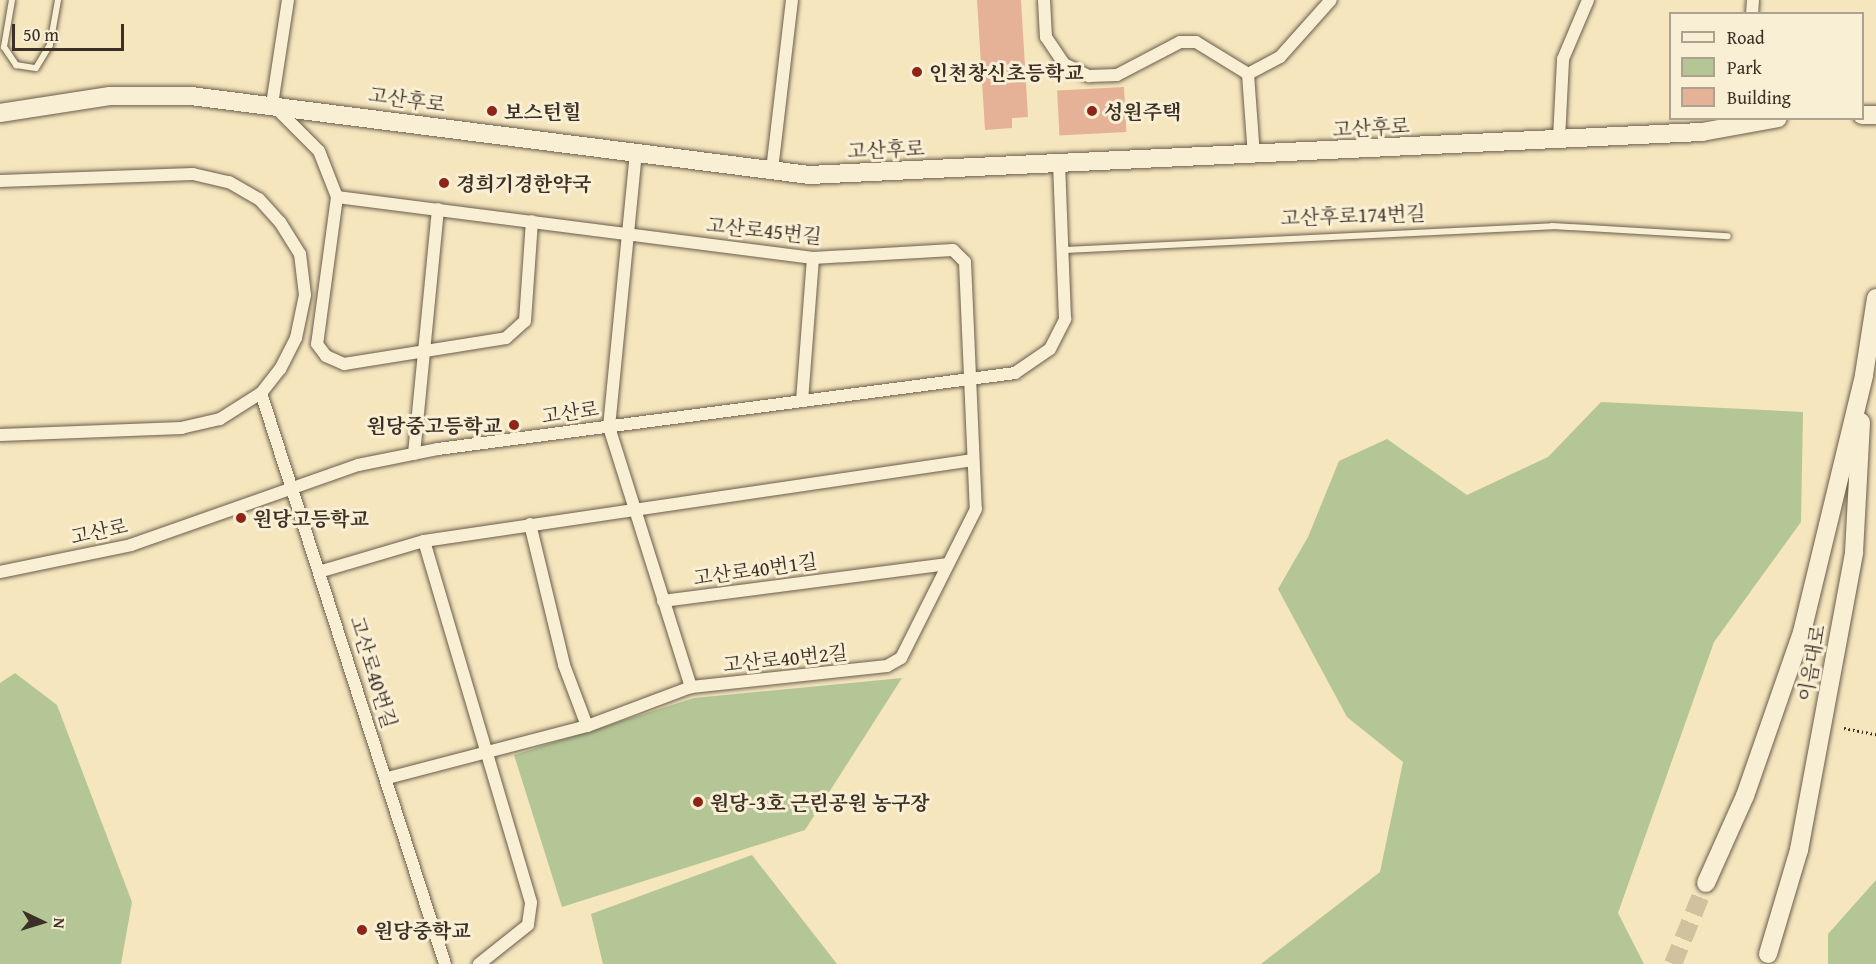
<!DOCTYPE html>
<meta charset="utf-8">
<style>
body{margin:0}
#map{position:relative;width:1876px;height:964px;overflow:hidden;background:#f5e6be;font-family:"Gentium Book Plus","Noto Serif KR",serif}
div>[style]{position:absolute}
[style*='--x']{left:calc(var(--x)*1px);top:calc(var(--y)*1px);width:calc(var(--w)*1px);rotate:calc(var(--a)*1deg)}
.green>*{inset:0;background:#b5c696}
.building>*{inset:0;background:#e6b297;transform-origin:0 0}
.secondary-tunnel>*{height:18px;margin-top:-9px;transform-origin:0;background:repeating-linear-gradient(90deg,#d0c19f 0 18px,transparent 0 27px)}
.path>*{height:3px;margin-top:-1.5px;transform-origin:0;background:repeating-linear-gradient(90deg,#3c2f25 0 1.5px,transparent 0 4.5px)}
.roads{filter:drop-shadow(0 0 2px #6a5d4b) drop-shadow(0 0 2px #6a5d4b)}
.lane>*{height:6px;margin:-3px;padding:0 3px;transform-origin:3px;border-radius:3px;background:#f8efd5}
.street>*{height:12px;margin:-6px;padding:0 6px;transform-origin:6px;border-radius:6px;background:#f8efd5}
.secondary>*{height:18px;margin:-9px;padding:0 9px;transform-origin:9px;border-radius:9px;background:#f8efd5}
.dots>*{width:16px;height:16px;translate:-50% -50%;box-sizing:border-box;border:3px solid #f8efd5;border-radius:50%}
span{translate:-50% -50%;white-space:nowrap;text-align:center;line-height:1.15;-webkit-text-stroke:6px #f8efd5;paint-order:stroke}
.poi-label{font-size:20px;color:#3c2f25;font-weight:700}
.left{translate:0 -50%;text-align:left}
.right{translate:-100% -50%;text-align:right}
.street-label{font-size:20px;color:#3c2f25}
.legend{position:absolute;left:1669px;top:12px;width:195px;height:108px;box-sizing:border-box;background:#f8efd5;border:2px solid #ada28f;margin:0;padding:8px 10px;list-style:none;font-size:18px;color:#3c2f25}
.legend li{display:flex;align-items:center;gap:12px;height:30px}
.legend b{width:30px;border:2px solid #ada28f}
.north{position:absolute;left:12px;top:892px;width:60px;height:60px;-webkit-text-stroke:4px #f8efd5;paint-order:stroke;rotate:94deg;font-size:16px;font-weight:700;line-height:24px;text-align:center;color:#3c2f25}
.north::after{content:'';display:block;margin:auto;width:21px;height:27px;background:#3c2f25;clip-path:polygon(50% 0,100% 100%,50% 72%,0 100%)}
.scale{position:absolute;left:12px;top:24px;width:112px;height:27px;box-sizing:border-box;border:3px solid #3c2f25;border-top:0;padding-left:8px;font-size:18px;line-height:21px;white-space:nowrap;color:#3c2f25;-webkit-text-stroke:4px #f8efd5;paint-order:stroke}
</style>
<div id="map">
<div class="green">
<div style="clip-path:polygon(1601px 402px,1803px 412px,1801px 522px,1714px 642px,1618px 913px,1644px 964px,1261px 964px,1380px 872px,1403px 762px,1347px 717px,1278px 589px,1308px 537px,1339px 461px,1387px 439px,1467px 495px,1548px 457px)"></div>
<div style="clip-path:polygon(15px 673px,57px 705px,132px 902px,121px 964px,0 964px,0 683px)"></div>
<div style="clip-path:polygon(902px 678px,805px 830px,562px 907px,514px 755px,694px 698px)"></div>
<div style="clip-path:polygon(752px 855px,837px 964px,603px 964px,591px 914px)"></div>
<div style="clip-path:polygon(1876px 880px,1876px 964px,1828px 964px,1828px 934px)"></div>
</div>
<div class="building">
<div style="clip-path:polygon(977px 0,1021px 0,1028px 117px,1012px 118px,1012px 128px,985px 130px)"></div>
<div style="left:1124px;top:87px;width:45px;height:67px;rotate:87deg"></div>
</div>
<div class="secondary-tunnel">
<div style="--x:1673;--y:964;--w:87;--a:-67.8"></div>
</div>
<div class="path">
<div style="--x:1844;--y:728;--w:33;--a:11"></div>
</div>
<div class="roads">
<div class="lane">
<div style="--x:12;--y:0;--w:48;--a:99.7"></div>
<div style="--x:4;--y:47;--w:22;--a:56"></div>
<div style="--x:16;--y:65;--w:20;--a:9"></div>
<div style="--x:36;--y:68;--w:27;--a:-59"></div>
<div style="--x:50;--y:45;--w:46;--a:-79.9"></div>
<div style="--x:1065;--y:250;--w:488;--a:-2.8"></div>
<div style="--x:1552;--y:226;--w:176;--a:3.3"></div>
</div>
<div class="street">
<div style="--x:288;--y:0;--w:105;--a:98.7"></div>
<div style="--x:272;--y:104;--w:66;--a:45"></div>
<div style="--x:319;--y:151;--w:49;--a:68.6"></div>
<div style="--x:337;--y:197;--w:148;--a:97.7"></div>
<div style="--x:317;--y:344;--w:15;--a:53"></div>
<div style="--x:326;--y:356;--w:20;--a:24"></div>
<div style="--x:344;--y:364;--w:164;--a:-9.1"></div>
<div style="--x:506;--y:338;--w:25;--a:-42"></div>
<div style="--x:525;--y:321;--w:100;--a:-86"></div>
<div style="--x:1044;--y:0;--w:37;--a:87"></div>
<div style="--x:1046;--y:37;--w:32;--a:56"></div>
<div style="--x:1064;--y:64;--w:28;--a:26"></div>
<div style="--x:1089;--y:76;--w:28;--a:-2"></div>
<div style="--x:1117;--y:75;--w:71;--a:-27.6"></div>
<div style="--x:1180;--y:42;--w:16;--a:0"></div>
<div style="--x:1196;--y:42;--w:61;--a:31.6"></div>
<div style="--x:1752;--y:14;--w:14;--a:-86"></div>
<div style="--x:1559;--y:139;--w:80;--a:-87.1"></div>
<div style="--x:1563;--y:59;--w:64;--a:-67"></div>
<div style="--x:636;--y:152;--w:276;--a:95.6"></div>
<div style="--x:609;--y:427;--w:273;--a:72.5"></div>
<div style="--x:1254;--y:156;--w:82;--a:-94.2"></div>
<div style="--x:1248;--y:74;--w:36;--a:-28"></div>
<div style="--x:1280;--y:57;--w:76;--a:-48.2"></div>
<div style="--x:772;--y:170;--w:171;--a:-83.3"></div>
<div style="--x:0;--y:181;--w:193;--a:-2.1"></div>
<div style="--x:193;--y:174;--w:37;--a:13"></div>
<div style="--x:229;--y:182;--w:34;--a:30"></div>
<div style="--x:259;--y:199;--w:31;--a:48"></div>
<div style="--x:280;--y:222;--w:38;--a:58"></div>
<div style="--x:300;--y:254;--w:41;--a:83"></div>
<div style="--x:305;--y:295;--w:44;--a:101.8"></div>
<div style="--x:296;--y:338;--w:35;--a:117"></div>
<div style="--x:280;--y:369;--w:31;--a:128"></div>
<div style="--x:261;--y:393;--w:49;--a:147.6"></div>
<div style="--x:220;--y:419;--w:39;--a:167"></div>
<div style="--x:182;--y:428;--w:182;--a:177.8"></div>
<div style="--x:337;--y:197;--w:480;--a:7.3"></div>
<div style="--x:813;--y:258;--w:140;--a:-3.3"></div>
<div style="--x:953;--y:250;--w:17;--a:45"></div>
<div style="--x:965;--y:262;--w:247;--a:87.5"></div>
<div style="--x:976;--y:509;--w:167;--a:116.7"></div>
<div style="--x:901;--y:658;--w:16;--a:150"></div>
<div style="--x:887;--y:666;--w:197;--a:173.9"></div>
<div style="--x:691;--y:687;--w:111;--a:159.4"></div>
<div style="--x:587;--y:726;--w:207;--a:165.4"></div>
<div style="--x:261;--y:393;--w:600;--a:72.14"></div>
<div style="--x:802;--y:401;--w:143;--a:-85.6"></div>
<div style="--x:414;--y:454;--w:246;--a:-84.4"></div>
<div style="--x:530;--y:524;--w:145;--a:76.4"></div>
<div style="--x:564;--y:665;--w:65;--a:69.3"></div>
<div style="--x:424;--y:541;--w:377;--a:73.5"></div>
<div style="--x:531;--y:903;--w:22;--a:98"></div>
<div style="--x:528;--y:925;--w:63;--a:141.5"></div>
<div style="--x:322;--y:571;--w:106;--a:-16.4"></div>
<div style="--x:424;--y:541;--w:555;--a:-8.39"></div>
<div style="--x:0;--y:572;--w:134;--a:-11.6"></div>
<div style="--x:131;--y:545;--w:241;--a:-19.4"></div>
<div style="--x:358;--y:465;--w:82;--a:-11.3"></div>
<div style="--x:438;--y:449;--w:582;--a:-7.5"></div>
<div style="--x:1015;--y:373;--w:42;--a:-34.4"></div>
<div style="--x:1050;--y:349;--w:34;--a:-63"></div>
<div style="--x:1065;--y:319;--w:154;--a:-92.2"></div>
<div style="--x:663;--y:601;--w:287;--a:-7.4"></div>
</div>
<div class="secondary">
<div style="--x:0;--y:113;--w:111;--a:-8.8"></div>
<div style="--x:110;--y:96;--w:81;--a:0"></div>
<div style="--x:191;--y:96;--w:623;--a:7.28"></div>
<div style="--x:809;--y:175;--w:894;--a:-2.76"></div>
<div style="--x:1702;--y:132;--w:77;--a:-10.4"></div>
<div style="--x:1862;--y:115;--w:14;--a:0"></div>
<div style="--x:1706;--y:883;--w:95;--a:-65.9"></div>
<div style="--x:1745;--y:796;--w:174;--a:-70.8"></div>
<div style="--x:1802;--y:632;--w:264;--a:-76.4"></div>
<div style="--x:1864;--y:375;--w:78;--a:-81.1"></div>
<div style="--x:1768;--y:954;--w:109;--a:-73.4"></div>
<div style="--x:1799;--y:850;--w:303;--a:-79.5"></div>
<div style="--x:1854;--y:552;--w:130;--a:-86.9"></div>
</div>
</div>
<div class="dots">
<div style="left:917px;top:72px;background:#8f2418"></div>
<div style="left:492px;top:111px;background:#8f2418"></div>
<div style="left:1092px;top:111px;background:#8f2418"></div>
<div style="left:444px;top:183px;background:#8f2418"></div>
<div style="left:514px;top:425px;background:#8f2418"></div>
<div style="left:241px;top:518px;background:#8f2418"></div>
<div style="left:698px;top:802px;background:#8f2418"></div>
<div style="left:362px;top:930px;background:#8f2418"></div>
</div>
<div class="poi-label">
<span class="left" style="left:929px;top:72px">인천창신초등학교</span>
<span class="left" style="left:504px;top:111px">보스턴힐</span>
<span class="left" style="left:1104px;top:111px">성원주택</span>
<span class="left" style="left:456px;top:183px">경희기경한약국</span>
<span class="right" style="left:502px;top:425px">원당중고등학교</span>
<span class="left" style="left:253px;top:518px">원당고등학교</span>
<span class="left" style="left:710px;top:802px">원당-3호 근린공원 농구장</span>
<span class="left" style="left:374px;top:930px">원당중학교</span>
</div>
<div class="street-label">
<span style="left:407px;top:99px;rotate:8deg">고산후로</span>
<span style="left:1371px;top:127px;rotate:-3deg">고산후로</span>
<span style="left:886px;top:149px;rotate:-2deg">고산후로</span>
<span style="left:1353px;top:215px;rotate:-2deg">고산후로174번길</span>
<span style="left:764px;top:230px;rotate:6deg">고산로45번길</span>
<span style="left:570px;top:412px;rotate:-8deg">고산로</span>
<span style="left:99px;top:531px;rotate:-12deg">고산로</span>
<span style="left:755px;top:569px;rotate:-8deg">고산로40번1길</span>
<span style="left:785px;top:658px;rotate:-6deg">고산로40번2길</span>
<span style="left:1811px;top:663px;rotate:-80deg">이음대로</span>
<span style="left:374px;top:672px;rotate:73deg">고산로40번길</span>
</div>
<ul class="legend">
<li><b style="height:8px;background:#f8efd5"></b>Road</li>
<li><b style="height:16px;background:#b5c696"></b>Park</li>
<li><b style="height:16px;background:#e6b297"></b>Building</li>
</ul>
<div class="north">N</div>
<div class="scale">50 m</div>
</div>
